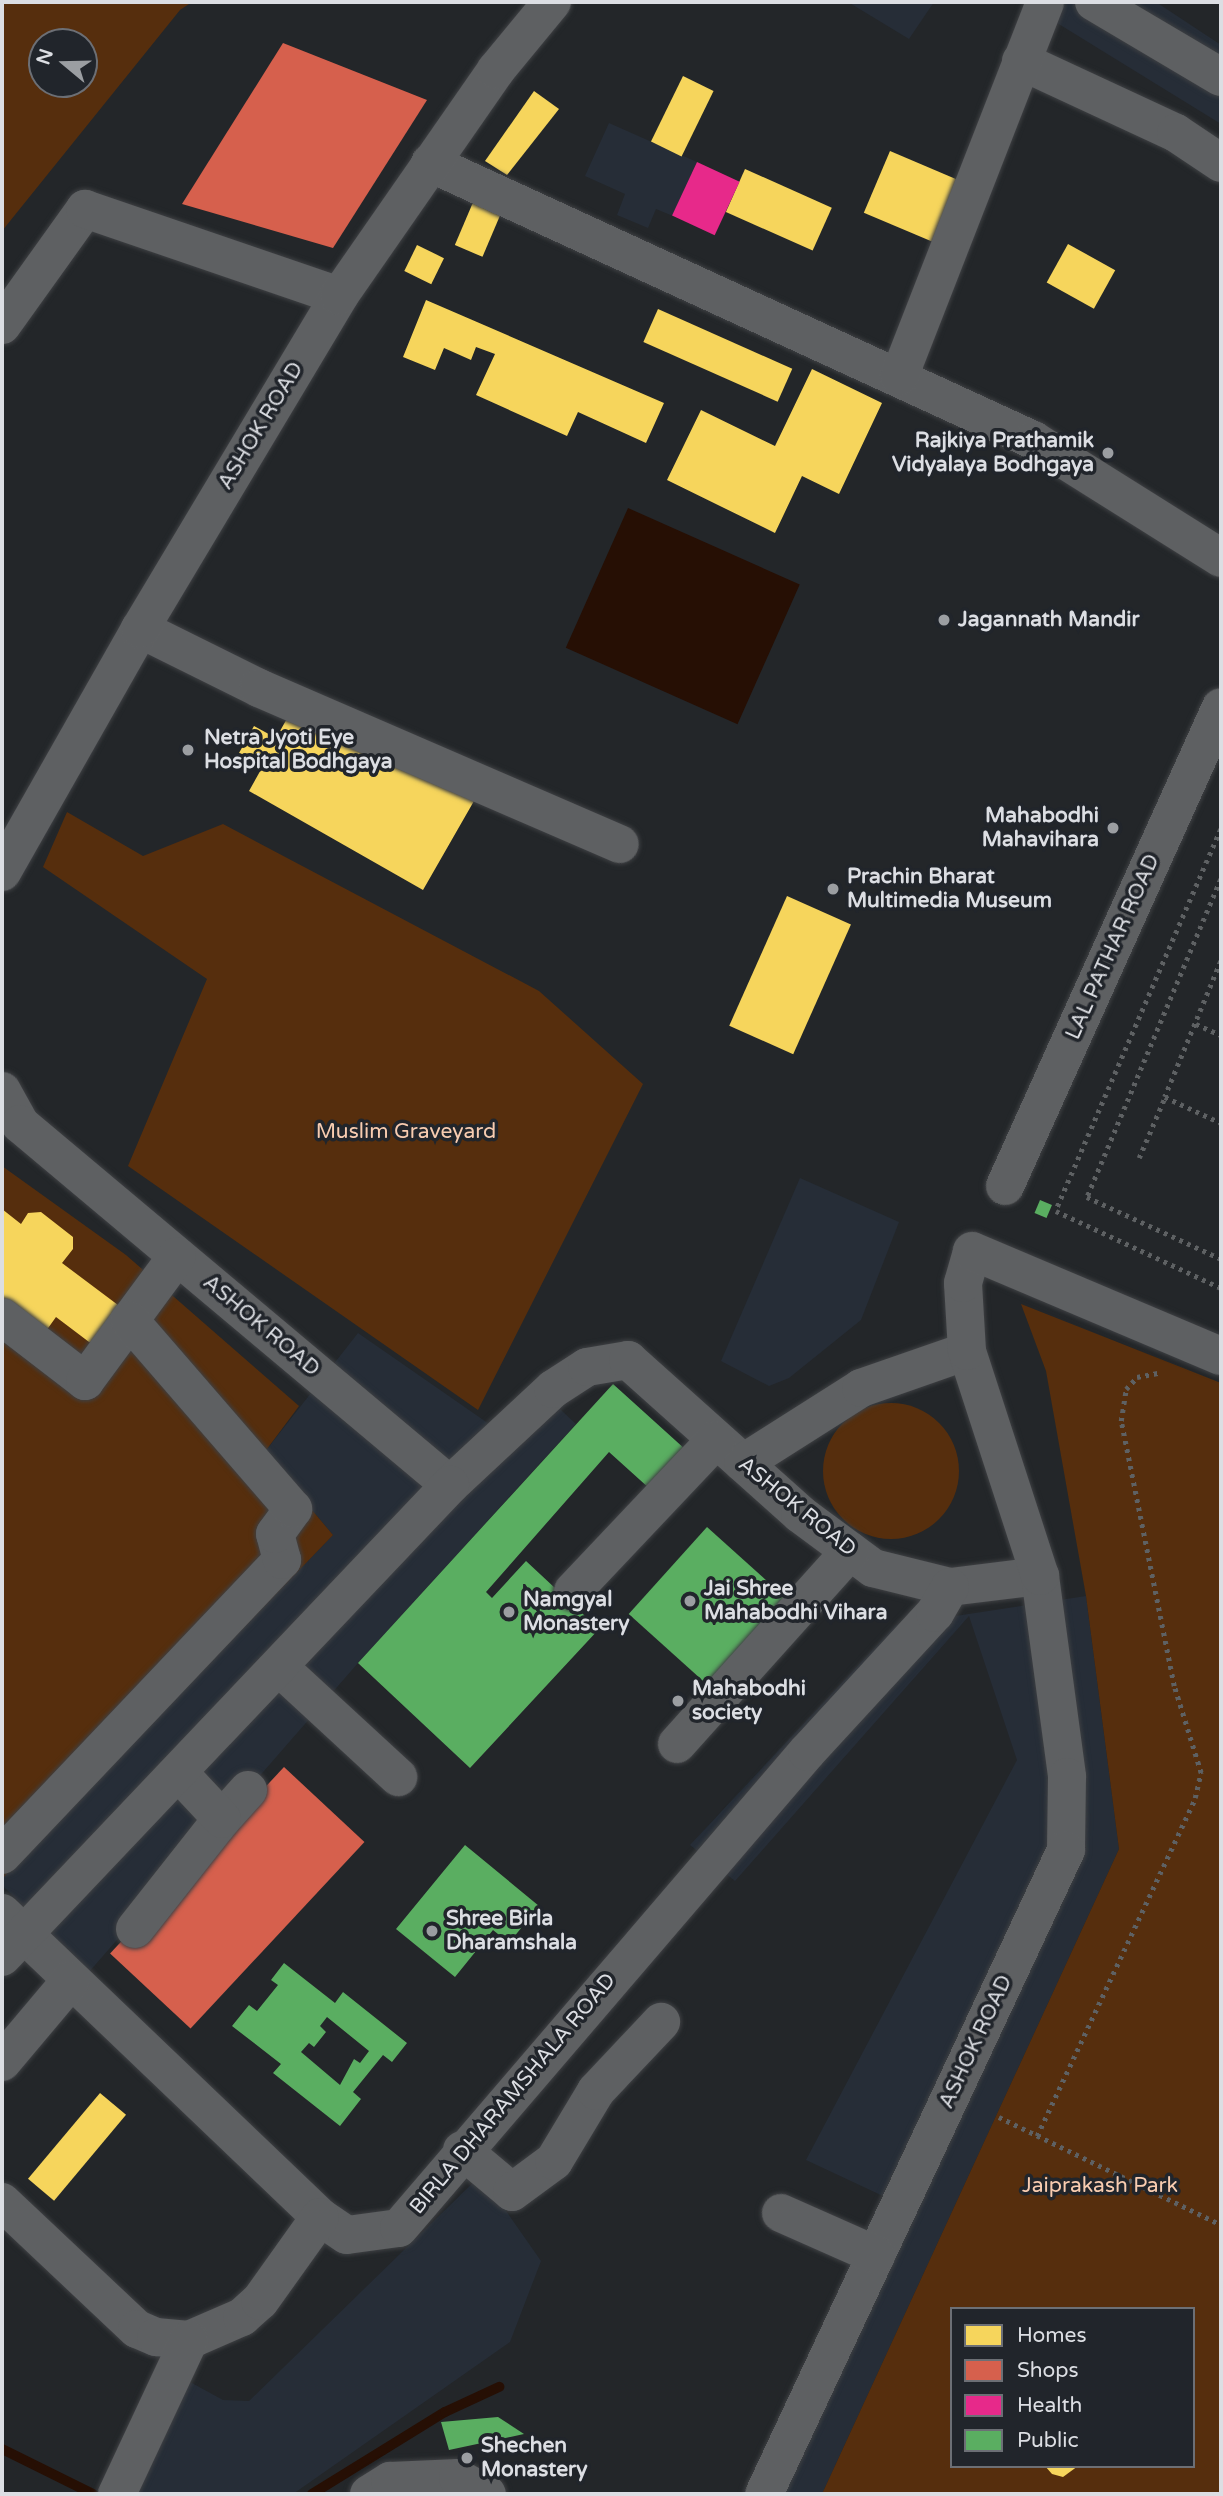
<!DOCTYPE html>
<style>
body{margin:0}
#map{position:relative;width:1223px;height:2496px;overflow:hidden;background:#232629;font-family:"Varela Round",sans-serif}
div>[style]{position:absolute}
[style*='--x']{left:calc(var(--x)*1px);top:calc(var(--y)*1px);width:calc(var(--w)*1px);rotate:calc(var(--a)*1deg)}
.built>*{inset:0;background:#262d37}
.green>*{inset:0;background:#562e0d}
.round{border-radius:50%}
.water>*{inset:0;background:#260f04;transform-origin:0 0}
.homes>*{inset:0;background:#f6d55c;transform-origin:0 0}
.shops>*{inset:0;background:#d6604d;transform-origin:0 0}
.health>*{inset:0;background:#e7298a;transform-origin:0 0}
.public>*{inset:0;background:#5aae61;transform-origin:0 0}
.stream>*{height:10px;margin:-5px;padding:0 5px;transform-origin:5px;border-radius:5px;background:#260f04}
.path>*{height:4.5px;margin-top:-2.25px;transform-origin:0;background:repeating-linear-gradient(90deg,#5e6163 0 3.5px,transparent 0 8.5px)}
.roads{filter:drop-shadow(0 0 2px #3e4043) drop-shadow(0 0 2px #3e4043)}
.minor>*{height:38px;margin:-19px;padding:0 19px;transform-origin:19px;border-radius:19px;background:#5e6062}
.dots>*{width:19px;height:19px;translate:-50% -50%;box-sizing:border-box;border:4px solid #21252b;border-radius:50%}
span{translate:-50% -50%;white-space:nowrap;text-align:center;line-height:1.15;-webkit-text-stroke:7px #21252b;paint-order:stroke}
.street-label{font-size:21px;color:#dcdee3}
.poi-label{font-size:21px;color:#dcdee3;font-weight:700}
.right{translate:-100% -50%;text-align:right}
.left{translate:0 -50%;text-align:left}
.park-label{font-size:21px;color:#f8ccb0}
.frame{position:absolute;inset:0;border:4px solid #dcdee3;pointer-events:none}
.legend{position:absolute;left:950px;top:2307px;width:245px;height:161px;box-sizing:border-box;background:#21252b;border:2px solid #6c6f75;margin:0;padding:9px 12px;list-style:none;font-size:21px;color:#dcdee3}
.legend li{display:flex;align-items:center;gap:14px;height:35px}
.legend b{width:35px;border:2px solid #6c6f75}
.north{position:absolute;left:28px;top:28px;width:70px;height:70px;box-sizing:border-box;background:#21252b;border:2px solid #6c6f75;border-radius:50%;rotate:289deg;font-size:19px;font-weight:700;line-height:28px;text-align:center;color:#dcdee3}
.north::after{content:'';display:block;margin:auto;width:24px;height:32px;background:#9b9ea2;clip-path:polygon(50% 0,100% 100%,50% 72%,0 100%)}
</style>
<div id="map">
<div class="built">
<div style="clip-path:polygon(848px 2px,934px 2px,909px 39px)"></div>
<div style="clip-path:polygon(1023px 2px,1156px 2px,1221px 45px,1221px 124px)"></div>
<div style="clip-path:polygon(609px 123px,697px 162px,673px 216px,656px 209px,648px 228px,617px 215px,625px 194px,585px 176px)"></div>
<div style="clip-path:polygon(800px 1178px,899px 1222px,861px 1320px,789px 1378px,769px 1386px,721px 1361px)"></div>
<div style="clip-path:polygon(358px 1333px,505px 1435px,546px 1396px,576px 1424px,358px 1663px,89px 1972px,2px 1885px,2px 1876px,333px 1535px,264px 1453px)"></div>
<div style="clip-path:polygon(1086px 1596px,1119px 1849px,822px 2494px,764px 2494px,900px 2204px,806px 2160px,1017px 1760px,969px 1616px,735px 1881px,690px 1845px,896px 1625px)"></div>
<div style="clip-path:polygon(481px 2175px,541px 2261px,510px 2342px,293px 2494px,127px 2494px,179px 2376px,223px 2400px,249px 2401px)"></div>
</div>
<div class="green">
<div style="clip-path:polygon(evenodd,2px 2px,192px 2px,180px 10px,2px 231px,2px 2px,42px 42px,84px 42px,84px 84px,42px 84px,42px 42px)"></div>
<div style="clip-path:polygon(67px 812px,143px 856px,223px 824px,539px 991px,643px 1084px,478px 1410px,128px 1166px,207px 979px,43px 867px)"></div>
<div style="clip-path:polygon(2px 1166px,126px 1255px,299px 1406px,264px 1453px,333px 1535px,2px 1879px)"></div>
<div style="clip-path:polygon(evenodd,1021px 1304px,1221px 1383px,1221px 2494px,822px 2494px,1119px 1849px,1086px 1596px,1046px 1371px,1021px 1304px,952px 2309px,1193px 2309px,1193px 2466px,952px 2466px,952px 2309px)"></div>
<div class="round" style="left:823px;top:1403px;width:136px;height:136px"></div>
</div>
<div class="water">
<div style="left:628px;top:508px;width:188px;height:153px;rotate:24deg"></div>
</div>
<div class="homes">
<div style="left:683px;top:76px;width:34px;height:73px;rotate:26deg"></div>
<div style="clip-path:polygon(534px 91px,559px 109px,507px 175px,485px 161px)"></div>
<div style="left:890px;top:151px;width:74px;height:67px;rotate:23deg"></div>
<div style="left:745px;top:169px;width:95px;height:47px;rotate:24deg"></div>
<div style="left:474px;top:200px;width:30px;height:49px;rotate:23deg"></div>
<div style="left:1068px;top:244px;width:54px;height:44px;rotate:29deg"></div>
<div style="left:417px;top:245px;width:30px;height:29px;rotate:26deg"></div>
<div style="clip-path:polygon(426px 300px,664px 403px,646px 443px,578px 412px,567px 436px,476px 395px,495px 354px,476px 347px,471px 360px,444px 348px,435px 370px,403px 357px)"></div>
<div style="left:658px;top:309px;width:147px;height:36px;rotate:24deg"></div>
<div style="clip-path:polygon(812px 369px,882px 403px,839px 494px,802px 476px,775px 533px,667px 480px,701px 410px,775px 446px)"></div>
<div style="clip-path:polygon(293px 708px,474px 801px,423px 890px,249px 791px,263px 766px,239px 753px,254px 726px,276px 738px)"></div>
<div style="left:787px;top:896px;width:70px;height:142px;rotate:24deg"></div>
<div style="clip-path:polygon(2px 1209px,21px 1224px,28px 1213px,41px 1212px,73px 1237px,73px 1249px,62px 1263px,122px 1308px,93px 1345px,56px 1317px,41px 1338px,2px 1308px)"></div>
<div style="left:100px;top:2093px;width:34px;height:112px;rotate:40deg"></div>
<div style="clip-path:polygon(1045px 2466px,1078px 2466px,1063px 2477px,1052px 2474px)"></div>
</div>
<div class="shops">
<div style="clip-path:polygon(283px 43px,427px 100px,333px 248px,182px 204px)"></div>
<div style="left:284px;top:1767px;width:110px;height:255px;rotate:43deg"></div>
</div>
<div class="health">
<div style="left:697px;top:162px;width:47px;height:59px;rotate:25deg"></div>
</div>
<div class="public">
<div style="left:1040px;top:1200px;width:13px;height:14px;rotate:23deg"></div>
<div style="clip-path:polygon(613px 1384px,686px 1450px,650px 1489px,609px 1452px,486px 1592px,492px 1598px,526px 1561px,599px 1629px,470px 1768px,358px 1663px)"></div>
<div style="left:707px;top:1527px;width:108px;height:117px;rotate:42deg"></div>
<div style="clip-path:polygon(465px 1845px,539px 1906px,509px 1943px,493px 1930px,455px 1977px,396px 1929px)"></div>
<div style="clip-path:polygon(evenodd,284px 1963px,335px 2003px,343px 1992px,407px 2043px,392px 2062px,383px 2055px,353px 2092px,361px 2099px,340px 2126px,273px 2073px,281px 2064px,232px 2026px,249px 2005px,257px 2011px,278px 1985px,271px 1980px,284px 1963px,327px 2017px,369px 2051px,360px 2063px,354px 2059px,340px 2085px,301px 2052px,309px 2043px,314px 2047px,326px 2032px,320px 2026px,327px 2017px)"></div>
<div style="clip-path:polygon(498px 2417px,524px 2434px,449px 2450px,441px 2422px)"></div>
</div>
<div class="stream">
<div style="--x:2;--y:2449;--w:102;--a:26.3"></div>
<div style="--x:312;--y:2494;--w:156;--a:-31.7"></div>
<div style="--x:445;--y:2412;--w:60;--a:-24.8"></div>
</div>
<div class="path">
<div style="--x:1221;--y:829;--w:416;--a:113.4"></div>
<div style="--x:1056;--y:1211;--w:182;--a:25"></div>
<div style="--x:1221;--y:879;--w:345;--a:112.8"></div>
<div style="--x:1087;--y:1197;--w:148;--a:24.8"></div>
<div style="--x:1221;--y:961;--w:147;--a:112.4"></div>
<div style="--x:1165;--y:1097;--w:62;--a:24.9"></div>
<div style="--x:1196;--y:1024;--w:27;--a:24"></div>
<div style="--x:1139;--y:1158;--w:66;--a:-66.9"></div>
<div style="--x:999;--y:2117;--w:247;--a:25.9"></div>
<div style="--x:1037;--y:2136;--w:373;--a:-64.9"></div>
<div style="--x:1195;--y:1798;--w:26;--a:-77"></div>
<div style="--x:1201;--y:1773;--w:91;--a:-107.2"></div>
<div style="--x:1174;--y:1686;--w:270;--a:-101.3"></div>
<div style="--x:1121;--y:1421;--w:32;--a:-81"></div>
<div style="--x:1126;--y:1389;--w:16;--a:-47"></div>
<div style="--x:1137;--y:1377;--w:25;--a:-11"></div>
</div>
<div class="roads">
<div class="minor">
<div style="--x:1094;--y:2;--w:147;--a:30.6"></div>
<div style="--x:1021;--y:61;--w:171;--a:24.9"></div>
<div style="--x:1176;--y:133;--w:54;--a:33.7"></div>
<div style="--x:430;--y:163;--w:664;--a:24.67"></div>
<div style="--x:1033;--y:440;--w:222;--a:32.1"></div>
<div style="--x:2;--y:325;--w:143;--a:-54.4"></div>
<div style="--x:85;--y:209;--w:268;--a:18.9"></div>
<div style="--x:899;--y:377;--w:402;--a:-68.7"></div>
<div style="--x:140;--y:629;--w:133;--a:26.4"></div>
<div style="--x:259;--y:688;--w:393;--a:23.4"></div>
<div style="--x:2;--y:872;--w:279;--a:-60.4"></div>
<div style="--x:140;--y:629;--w:388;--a:-59.1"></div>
<div style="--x:339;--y:296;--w:275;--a:-55.2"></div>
<div style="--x:496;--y:70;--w:88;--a:-50.5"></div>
<div style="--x:2;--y:1091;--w:38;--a:61"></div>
<div style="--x:20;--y:1124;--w:561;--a:40.01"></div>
<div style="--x:450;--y:1485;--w:141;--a:-43"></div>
<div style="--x:553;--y:1389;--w:40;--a:-32.9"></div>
<div style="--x:587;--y:1367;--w:42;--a:-9.7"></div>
<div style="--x:628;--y:1360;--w:231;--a:41.8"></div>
<div style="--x:800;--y:1514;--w:91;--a:36.5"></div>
<div style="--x:873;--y:1568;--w:79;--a:13.9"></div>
<div style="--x:950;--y:1587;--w:91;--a:-7"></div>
<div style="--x:1040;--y:1576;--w:203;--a:82.3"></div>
<div style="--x:1067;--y:1777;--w:73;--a:90.8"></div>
<div style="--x:1066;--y:1850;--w:711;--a:115.12"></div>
<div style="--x:1005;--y:1186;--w:525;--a:-65.73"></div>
<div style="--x:2;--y:1317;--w:105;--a:37.6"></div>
<div style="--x:85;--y:1381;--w:155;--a:-53.6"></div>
<div style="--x:743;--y:1463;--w:140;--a:-32.4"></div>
<div style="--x:861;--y:1388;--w:112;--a:-19.2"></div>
<div style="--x:1040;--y:1576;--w:237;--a:-108"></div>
<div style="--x:967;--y:1351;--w:68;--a:-93.4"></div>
<div style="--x:963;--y:1283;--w:33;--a:-74"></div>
<div style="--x:972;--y:1251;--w:270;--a:22.9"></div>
<div style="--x:573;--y:1591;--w:208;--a:-46.6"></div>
<div style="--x:280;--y:1668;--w:161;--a:42.7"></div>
<div style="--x:677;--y:1744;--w:259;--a:-48.1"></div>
<div style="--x:222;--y:1819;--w:39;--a:-48"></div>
<div style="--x:2;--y:1855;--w:407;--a:-46.5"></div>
<div style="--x:282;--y:1560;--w:27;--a:-105"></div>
<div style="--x:275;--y:1534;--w:31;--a:-54"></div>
<div style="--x:293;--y:1509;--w:250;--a:-130.9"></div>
<div style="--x:2;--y:1913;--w:440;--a:43.7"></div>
<div style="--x:320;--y:2217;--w:32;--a:34"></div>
<div style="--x:347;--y:2235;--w:52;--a:-7.7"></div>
<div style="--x:399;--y:2228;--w:627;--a:-49.4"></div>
<div style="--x:807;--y:1752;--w:189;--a:-47.4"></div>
<div style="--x:935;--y:1613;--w:30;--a:-60"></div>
<div style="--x:135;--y:1929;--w:140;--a:-51.7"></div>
<div style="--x:222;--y:1819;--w:63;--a:-133.1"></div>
<div style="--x:2;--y:1957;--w:651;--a:-46.49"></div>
<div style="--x:2;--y:2062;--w:107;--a:-49.9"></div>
<div style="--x:462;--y:2150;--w:65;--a:40"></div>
<div style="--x:512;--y:2192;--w:52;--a:-36.4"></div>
<div style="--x:554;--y:2161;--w:82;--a:-59"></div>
<div style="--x:596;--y:2091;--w:95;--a:-46.7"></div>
<div style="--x:2;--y:2202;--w:185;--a:43.3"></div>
<div style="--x:137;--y:2329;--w:21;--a:23"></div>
<div style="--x:156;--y:2337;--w:33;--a:5"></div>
<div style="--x:189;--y:2340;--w:58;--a:-23.5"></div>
<div style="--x:242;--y:2317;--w:24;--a:-42"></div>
<div style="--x:260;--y:2301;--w:103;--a:-54.5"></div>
<div style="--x:781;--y:2213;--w:104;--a:23.9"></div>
<div style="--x:117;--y:2494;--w:170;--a:-64.9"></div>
<div style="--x:369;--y:2494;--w:25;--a:-32"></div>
<div style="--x:390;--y:2481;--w:68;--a:-2.5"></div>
<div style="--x:458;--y:2478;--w:33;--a:29"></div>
</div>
</div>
<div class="dots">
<div style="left:1108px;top:453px;background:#9b9ea2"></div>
<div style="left:944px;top:620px;background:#9b9ea2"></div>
<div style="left:188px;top:750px;background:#9b9ea2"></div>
<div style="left:1113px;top:828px;background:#9b9ea2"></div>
<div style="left:833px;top:889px;background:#9b9ea2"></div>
<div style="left:690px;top:1601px;background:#9b9ea2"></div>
<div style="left:509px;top:1612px;background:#9b9ea2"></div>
<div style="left:678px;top:1701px;background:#9b9ea2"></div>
<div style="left:432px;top:1931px;background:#9b9ea2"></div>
<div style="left:467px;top:2458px;background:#9b9ea2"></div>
</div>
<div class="street-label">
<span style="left:261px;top:426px;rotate:-59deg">ASHOK ROAD</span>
<span style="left:1113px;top:947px;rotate:-66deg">LAL PATHAR ROAD</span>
<span style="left:261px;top:1326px;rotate:40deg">ASHOK ROAD</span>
<span style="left:797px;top:1507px;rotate:39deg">ASHOK ROAD</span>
<span style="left:976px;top:2042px;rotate:-65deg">ASHOK ROAD</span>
<span style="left:513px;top:2094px;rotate:-50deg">BIRLA DHARAMSHALA ROAD</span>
</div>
<div class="poi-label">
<span class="right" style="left:1094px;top:453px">Rajkiya Prathamik<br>Vidyalaya Bodhgaya</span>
<span class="left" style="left:958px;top:620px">Jagannath Mandir</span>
<span class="left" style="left:204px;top:750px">Netra Jyoti Eye<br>Hospital Bodhgaya</span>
<span class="right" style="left:1099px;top:828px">Mahabodhi<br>Mahavihara</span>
<span class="left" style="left:847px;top:889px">Prachin Bharat<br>Multimedia Museum</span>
<span class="left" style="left:704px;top:1601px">Jai Shree<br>Mahabodhi Vihara</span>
<span class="left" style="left:523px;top:1612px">Namgyal<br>Monastery</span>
<span class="left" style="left:692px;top:1701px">Mahabodhi<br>society</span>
<span class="left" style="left:446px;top:1931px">Shree Birla<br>Dharamshala</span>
<span class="left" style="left:481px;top:2458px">Shechen<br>Monastery</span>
</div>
<div class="park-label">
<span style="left:406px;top:1132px">Muslim Graveyard</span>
<span style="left:1100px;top:2186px">Jaiprakash Park</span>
</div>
<div class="frame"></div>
<ul class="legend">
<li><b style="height:19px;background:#f6d55c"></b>Homes</li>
<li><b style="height:19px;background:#d6604d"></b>Shops</li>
<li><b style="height:19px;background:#e7298a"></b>Health</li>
<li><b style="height:19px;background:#5aae61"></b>Public</li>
</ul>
<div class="north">N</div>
</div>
